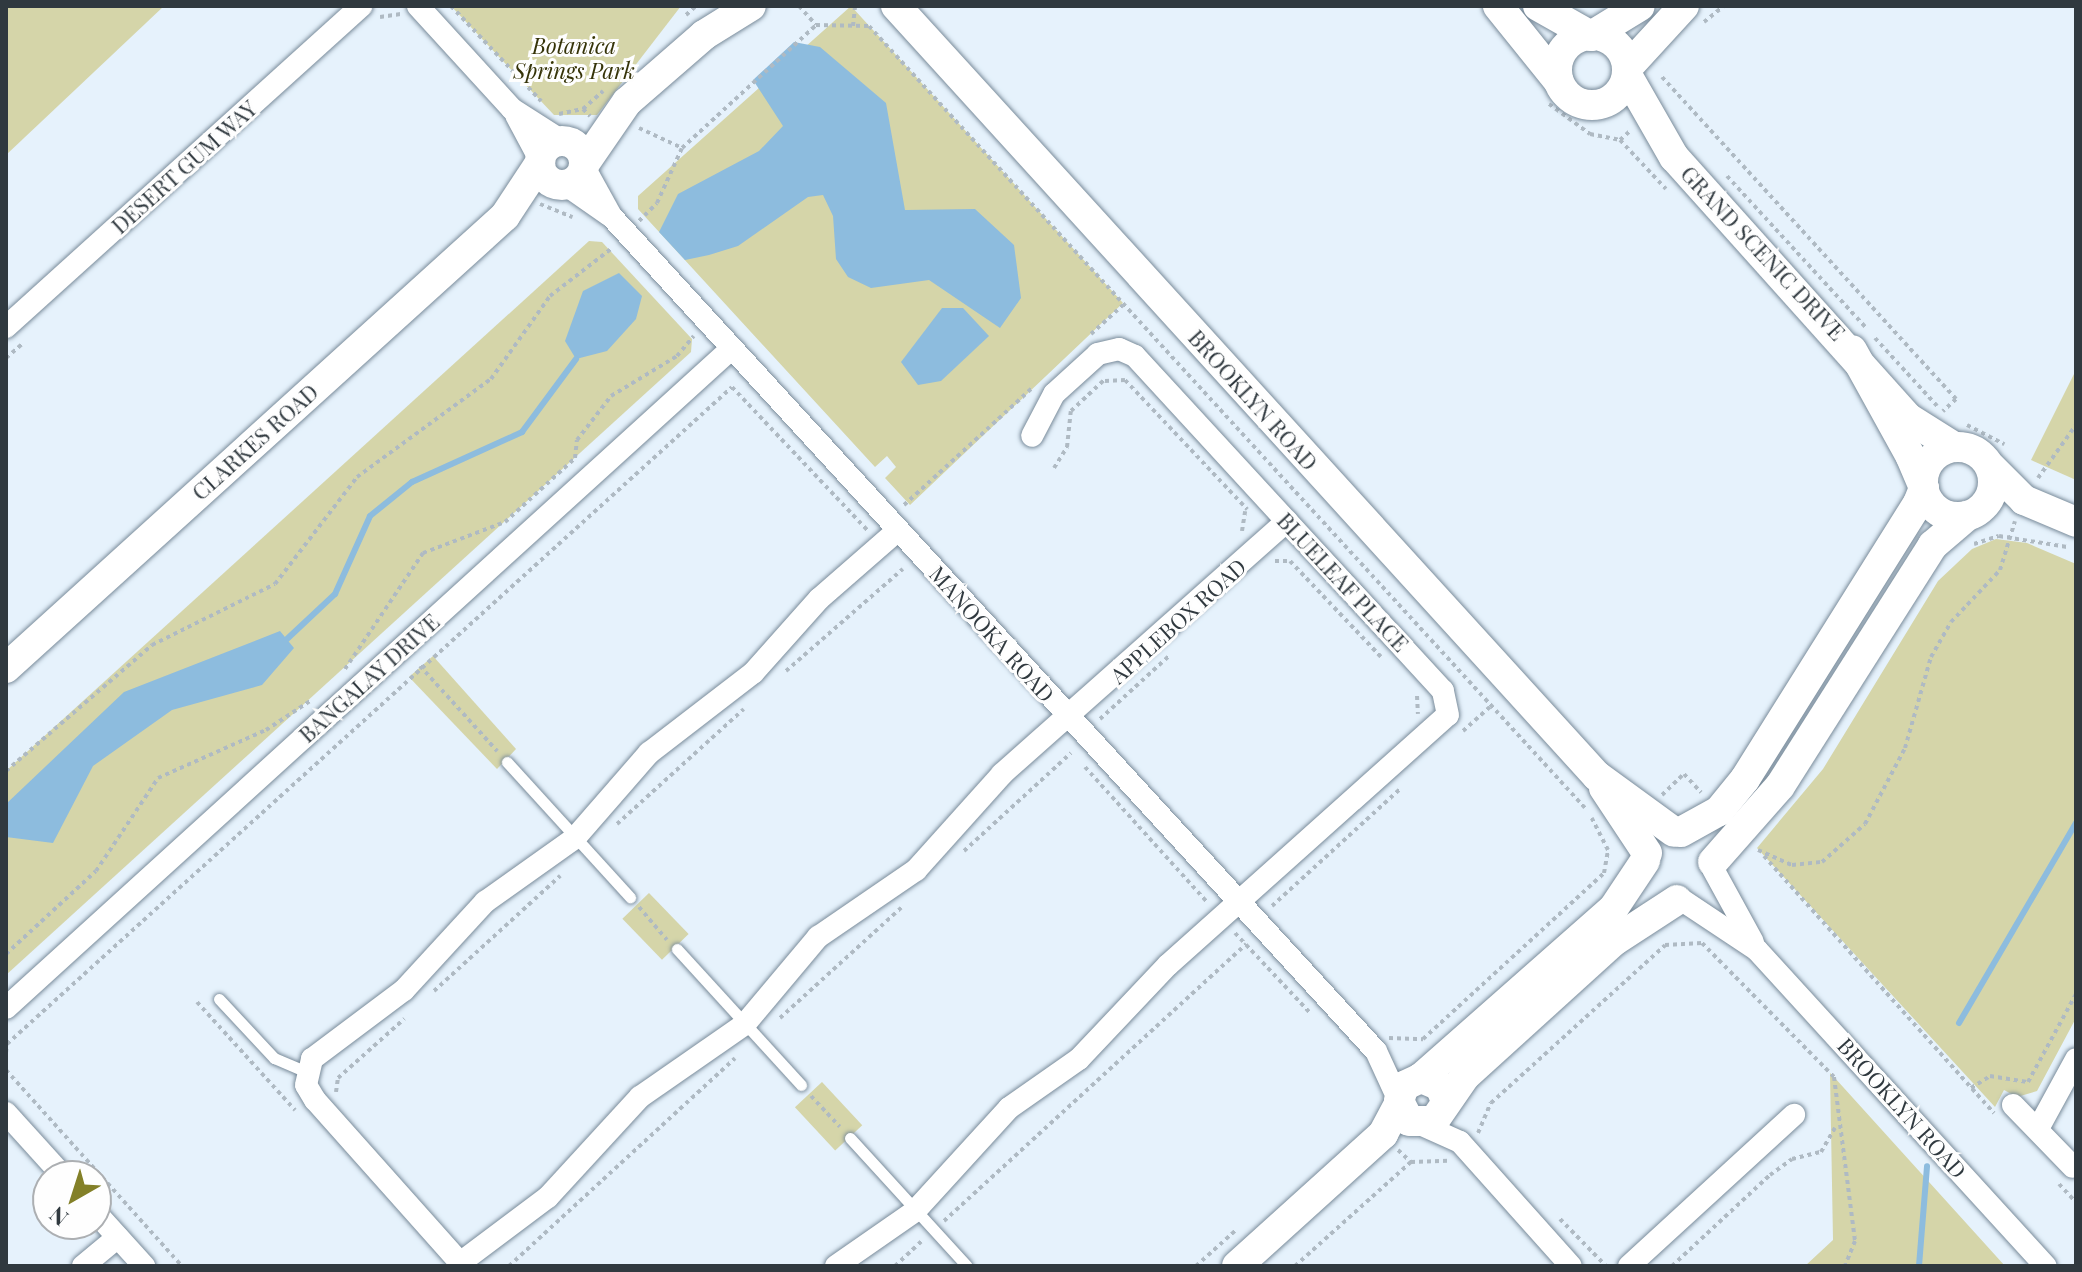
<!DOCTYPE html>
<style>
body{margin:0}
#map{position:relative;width:2082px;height:1272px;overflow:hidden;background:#e6f2fc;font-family:"Playfair Display",serif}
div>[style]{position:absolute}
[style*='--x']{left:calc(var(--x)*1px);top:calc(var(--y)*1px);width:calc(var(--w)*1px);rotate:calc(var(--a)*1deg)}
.green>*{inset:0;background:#d5d5a9;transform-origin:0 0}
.water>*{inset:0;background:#8dbcde}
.stream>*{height:6px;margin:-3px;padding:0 3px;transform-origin:3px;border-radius:3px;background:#8dbcde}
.path>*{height:4px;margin-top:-2px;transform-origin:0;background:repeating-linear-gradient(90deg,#afbac3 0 4px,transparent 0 8px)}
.roads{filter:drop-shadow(0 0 2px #798b9a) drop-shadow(0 0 2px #798b9a)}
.lane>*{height:11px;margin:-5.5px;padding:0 5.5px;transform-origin:5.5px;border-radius:5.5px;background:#fff}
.street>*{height:22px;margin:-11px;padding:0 11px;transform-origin:11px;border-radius:11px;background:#fff}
.secondary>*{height:30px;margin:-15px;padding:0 15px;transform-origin:15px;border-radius:15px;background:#fff}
.secondary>.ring{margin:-15px;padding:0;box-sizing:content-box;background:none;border:30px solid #fff;border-radius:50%}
span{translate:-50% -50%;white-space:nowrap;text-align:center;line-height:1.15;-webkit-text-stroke:6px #fefefe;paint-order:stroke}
.park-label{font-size:22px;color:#353308;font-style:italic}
.street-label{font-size:22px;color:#30393f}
.frame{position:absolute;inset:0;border:8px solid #30393f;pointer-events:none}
.north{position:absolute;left:32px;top:1160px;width:80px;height:80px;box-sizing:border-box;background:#fefefe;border:2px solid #acafb2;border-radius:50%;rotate:219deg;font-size:22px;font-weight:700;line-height:32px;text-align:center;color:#30393f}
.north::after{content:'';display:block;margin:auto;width:28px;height:36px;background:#838028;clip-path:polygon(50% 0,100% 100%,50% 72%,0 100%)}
</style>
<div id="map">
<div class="green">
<div style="clip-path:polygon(6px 6px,164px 6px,6px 155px)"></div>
<div style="clip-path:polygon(451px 6px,681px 6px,597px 115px,554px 115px)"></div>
<div style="clip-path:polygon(851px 6px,1123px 303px,910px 505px,885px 478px,896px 467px,887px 456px,875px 467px,638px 209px,638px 196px)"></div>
<div style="clip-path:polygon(589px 241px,602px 242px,692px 339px,691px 352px,6px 975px,6px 771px)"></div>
<div style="clip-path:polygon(2076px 370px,2076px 480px,2031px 460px)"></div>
<div style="clip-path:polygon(1996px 539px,2027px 543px,2076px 564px,2076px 1018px,2037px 1091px,2017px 1097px,2004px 1090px,1995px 1107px,1757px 848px,1823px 769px,1938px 581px,1972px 549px)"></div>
<div style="clip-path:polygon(433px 656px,516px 749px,497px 769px,409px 677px)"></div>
<div style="left:649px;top:893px;width:57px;height:37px;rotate:46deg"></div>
<div style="clip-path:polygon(1830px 1073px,1834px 1077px,2005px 1266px,1805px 1266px,1833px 1240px)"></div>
<div style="left:822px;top:1082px;width:59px;height:37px;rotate:47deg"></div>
</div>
<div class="water">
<div style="clip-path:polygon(794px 42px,820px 47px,886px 103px,905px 210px,975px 209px,1014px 245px,1021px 298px,1000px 328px,929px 280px,871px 288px,848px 277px,836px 259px,833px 216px,823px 195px,808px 197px,738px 246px,709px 255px,685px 260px,659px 232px,678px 194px,759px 151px,783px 126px,753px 80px)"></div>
<div style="clip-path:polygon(619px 273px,642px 296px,636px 319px,607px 351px,576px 359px,565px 341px,583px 291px)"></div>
<div style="clip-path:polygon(942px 308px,963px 308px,989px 336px,941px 381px,918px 385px,901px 362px)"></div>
<div style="clip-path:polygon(280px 631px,294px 648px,262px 685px,172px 710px,93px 766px,53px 843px,6px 837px,6px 804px,124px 692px)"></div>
</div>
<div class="stream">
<div style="--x:287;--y:639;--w:66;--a:-43.2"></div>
<div style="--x:335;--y:594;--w:85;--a:-65.8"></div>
<div style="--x:370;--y:516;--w:54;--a:-39"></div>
<div style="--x:412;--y:482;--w:121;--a:-24.4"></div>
<div style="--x:522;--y:432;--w:91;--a:-53.5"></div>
<div style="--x:1959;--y:1023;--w:232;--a:-59.7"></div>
<div style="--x:1919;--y:1266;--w:100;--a:-85.4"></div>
</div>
<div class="path">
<div style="--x:451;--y:6;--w:131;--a:46.5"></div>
<div style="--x:799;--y:6;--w:25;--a:48"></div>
<div style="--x:816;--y:25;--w:53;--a:1.1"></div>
<div style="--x:869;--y:26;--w:1060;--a:47.52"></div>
<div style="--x:686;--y:15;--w:13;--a:-42"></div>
<div style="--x:380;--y:17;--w:21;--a:-8"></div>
<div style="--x:1704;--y:22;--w:26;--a:-39"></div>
<div style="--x:853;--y:26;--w:20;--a:-84"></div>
<div style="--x:1662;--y:77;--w:436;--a:47.6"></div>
<div style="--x:1956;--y:399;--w:18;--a:137"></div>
<div style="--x:1549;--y:104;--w:51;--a:36.2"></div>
<div style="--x:1590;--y:134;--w:31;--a:11"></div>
<div style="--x:1620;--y:140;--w:13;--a:-42"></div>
<div style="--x:583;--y:109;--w:10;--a:45"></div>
<div style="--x:559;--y:114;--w:25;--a:-12"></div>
<div style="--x:583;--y:109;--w:27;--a:-42"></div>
<div style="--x:639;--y:128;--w:47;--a:24.9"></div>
<div style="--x:682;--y:148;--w:182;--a:-42.5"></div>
<div style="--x:1620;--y:140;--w:67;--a:46.8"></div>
<div style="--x:1727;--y:176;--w:207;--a:47.5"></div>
<div style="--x:540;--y:204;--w:35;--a:22"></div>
<div style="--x:639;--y:221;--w:25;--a:-45"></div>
<div style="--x:657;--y:203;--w:60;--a:-65.6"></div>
<div style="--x:1091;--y:334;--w:43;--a:-42.2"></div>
<div style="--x:1875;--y:338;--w:92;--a:47.6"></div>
<div style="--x:6;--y:358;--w:21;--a:-41"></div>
<div style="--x:1105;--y:381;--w:20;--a:-3"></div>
<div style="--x:1125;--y:380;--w:178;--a:46.6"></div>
<div style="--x:732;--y:387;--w:199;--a:46.6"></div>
<div style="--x:1967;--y:425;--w:42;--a:27.2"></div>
<div style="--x:1054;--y:468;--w:25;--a:-58"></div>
<div style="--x:1067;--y:447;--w:36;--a:-84"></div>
<div style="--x:1071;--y:411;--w:45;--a:-43.2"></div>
<div style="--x:2038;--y:478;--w:65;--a:-54.4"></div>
<div style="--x:904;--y:505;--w:173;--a:-42.4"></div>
<div style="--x:1242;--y:531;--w:20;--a:-81"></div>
<div style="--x:1974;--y:544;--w:26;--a:-18"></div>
<div style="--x:1999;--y:536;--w:69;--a:9.2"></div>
<div style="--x:1275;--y:561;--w:15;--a:0"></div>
<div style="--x:1290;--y:561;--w:132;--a:46.5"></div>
<div style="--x:420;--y:666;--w:115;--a:47.8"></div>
<div style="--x:345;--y:669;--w:140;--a:-56.1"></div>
<div style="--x:423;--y:553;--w:88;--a:-20.7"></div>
<div style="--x:505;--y:522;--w:95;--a:-42.4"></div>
<div style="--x:575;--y:458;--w:18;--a:-84"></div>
<div style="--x:577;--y:440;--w:56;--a:-52.3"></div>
<div style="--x:611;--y:396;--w:77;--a:-31.2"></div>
<div style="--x:677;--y:356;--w:26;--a:-50"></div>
<div style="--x:786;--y:671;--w:155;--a:-41.1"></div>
<div style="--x:1417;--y:696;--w:18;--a:87"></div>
<div style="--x:1100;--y:719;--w:93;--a:-42.4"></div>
<div style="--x:1463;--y:731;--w:39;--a:-42"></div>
<div style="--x:1085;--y:767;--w:183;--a:47.9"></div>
<div style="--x:6;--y:771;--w:193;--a:-40.8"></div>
<div style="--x:152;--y:645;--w:137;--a:-26.4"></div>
<div style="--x:275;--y:584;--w:135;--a:-52.5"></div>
<div style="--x:357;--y:477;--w:166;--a:-36.2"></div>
<div style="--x:491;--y:379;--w:102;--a:-54.6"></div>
<div style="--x:550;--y:296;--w:78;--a:-37.7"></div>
<div style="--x:1662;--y:795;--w:30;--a:-44"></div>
<div style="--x:1684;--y:774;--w:25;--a:47"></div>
<div style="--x:617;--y:824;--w:171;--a:-42.2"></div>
<div style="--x:1758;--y:850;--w:37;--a:24"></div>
<div style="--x:1792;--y:865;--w:30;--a:-6"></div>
<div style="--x:1822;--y:862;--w:57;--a:-41.5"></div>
<div style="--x:1865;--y:824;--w:86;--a:-62.2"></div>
<div style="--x:1905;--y:748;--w:95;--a:-74.1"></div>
<div style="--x:1931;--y:657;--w:40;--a:-60.3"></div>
<div style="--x:1951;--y:622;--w:71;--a:-46.7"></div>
<div style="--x:2000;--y:570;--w:51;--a:-73"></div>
<div style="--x:964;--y:851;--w:145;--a:-42.5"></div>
<div style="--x:1764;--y:856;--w:345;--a:48.2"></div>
<div style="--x:1272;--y:906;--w:173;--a:-42.4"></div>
<div style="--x:639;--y:907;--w:43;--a:49.7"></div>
<div style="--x:1235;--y:933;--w:111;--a:46.8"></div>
<div style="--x:6;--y:954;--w:122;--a:-42.7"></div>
<div style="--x:96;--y:871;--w:112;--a:-56.3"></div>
<div style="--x:158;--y:778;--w:118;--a:-24"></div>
<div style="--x:266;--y:730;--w:53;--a:-33.4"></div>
<div style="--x:434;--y:991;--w:171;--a:-42.4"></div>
<div style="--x:197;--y:1002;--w:146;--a:47.8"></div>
<div style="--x:780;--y:1018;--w:164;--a:-42.3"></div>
<div style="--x:1389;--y:1038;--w:34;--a:2"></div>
<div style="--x:1423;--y:1039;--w:246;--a:-42.5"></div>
<div style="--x:1604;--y:873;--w:23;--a:-80"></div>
<div style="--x:1608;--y:850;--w:36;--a:-117"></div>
<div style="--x:6;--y:1053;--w:9;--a:-84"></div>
<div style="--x:7;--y:1044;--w:978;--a:-42.18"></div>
<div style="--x:6;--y:1070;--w:263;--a:48.1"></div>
<div style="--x:1971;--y:1088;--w:22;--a:-32"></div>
<div style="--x:1990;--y:1076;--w:38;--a:9"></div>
<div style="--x:2028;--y:1082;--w:100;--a:-61.4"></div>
<div style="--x:336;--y:1092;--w:14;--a:-82"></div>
<div style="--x:338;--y:1078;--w:89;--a:-41.8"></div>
<div style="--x:811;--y:1096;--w:42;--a:46.9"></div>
<div style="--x:2076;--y:1115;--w:20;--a:90"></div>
<div style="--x:1478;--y:1133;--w:33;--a:-67"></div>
<div style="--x:1491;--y:1103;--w:235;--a:-42.2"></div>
<div style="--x:1665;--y:945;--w:37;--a:-3"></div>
<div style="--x:1702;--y:943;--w:188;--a:45.4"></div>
<div style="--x:1834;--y:1077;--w:165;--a:82.7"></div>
<div style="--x:1855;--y:1241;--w:27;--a:112"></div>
<div style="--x:1398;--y:1150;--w:18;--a:43"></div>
<div style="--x:2059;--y:1184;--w:25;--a:47"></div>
<div style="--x:1560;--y:1219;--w:66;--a:45.6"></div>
<div style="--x:944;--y:1221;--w:410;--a:-42.5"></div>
<div style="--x:509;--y:1266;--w:307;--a:-42.6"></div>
<div style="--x:895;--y:1266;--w:38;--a:-43"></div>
<div style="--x:1196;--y:1266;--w:54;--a:-42"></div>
<div style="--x:1295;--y:1266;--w:156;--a:-41.9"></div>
<div style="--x:1411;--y:1162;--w:37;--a:-2"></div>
<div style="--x:1672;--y:1266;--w:134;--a:-42.9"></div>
<div style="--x:1770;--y:1175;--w:27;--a:-36"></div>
<div style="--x:1792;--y:1159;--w:30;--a:-14"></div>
<div style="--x:1821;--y:1152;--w:28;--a:-60"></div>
</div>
<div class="roads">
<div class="lane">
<div style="--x:507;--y:762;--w:183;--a:47.7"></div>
<div style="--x:677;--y:949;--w:184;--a:47.6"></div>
<div style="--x:219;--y:999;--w:81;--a:47"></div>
<div style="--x:274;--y:1058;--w:36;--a:23"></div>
<div style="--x:850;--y:1138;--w:173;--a:47.6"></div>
</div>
<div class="street">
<div style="--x:418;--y:6;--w:139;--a:47.6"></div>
<div style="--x:512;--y:109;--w:59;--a:32.6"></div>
<div style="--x:516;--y:115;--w:51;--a:61.9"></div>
<div style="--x:584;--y:167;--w:56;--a:61.1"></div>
<div style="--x:611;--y:216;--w:1132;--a:47.51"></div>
<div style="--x:1376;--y:1051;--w:55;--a:65.3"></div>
<div style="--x:566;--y:185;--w:52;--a:34.9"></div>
<div style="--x:6;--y:327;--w:479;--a:-42.1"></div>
<div style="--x:1713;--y:869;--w:83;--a:61.3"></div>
<div style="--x:1682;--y:900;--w:90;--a:33.7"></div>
<div style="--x:1757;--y:950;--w:428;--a:47.6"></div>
<div style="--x:6;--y:1008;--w:981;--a:-42.27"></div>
<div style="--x:2013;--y:1105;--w:86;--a:45.9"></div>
<div style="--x:6;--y:1113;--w:85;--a:47.9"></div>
<div style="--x:1420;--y:1124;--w:44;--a:24.2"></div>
<div style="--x:1460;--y:1142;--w:166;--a:48.2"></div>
<div style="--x:2039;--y:1127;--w:77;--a:-61.4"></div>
<div style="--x:96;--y:1213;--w:72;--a:47.8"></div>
<div style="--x:460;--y:1263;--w:110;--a:-36.9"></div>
<div style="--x:548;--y:1197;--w:136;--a:-47.4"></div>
<div style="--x:640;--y:1097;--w:128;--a:-34.8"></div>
<div style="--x:745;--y:1024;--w:114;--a:-50"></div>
<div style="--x:818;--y:937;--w:119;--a:-34.4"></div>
<div style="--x:916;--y:870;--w:129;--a:-48.1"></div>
<div style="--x:1002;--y:774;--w:381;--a:-41.6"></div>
<div style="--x:83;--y:1266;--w:45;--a:-39.6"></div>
<div style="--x:463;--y:1266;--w:222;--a:-131.7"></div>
<div style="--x:315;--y:1100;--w:17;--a:-121"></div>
<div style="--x:306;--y:1085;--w:27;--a:-77"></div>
<div style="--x:312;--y:1059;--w:115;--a:-36.9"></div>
<div style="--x:404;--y:990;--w:120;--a:-47.4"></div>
<div style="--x:485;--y:902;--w:110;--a:-35.4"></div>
<div style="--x:575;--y:838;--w:113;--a:-49"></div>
<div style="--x:649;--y:753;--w:131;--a:-37.6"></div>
<div style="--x:753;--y:673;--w:99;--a:-48.3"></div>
<div style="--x:819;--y:599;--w:105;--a:-41.1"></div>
<div style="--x:836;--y:1266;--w:96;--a:-34.8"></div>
<div style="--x:915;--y:1211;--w:139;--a:-47.6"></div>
<div style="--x:1009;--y:1108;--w:85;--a:-35"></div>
<div style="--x:1079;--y:1059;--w:129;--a:-46.6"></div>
<div style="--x:1168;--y:965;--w:375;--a:-41.8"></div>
<div style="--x:1448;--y:715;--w:25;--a:-102"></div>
<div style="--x:1443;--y:691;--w:455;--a:-132.6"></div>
<div style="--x:1135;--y:356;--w:17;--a:-156"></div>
<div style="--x:1119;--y:349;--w:22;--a:167"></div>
<div style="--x:1098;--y:354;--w:59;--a:137.7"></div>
<div style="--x:1054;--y:394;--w:47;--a:117.6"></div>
<div style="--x:1629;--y:1266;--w:224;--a:-42.5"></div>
</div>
<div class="secondary">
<div style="--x:896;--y:6;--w:1041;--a:47.69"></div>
<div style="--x:1597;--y:776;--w:95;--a:36"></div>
<div style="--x:1498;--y:6;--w:97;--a:51.2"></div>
<div style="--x:1538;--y:6;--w:61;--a:29.5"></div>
<div style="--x:1591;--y:36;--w:57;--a:-31.5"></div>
<div class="ring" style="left:1557px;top:35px;width:40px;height:40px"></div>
<div style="--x:1627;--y:68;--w:84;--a:-47.4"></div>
<div style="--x:1627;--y:75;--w:95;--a:60.2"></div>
<div style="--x:1674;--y:157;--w:351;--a:48.1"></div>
<div style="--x:1908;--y:418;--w:54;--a:32.2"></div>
<div class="ring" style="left:540px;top:141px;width:14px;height:14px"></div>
<div style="--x:585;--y:163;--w:74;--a:-55.5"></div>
<div style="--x:627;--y:102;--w:102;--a:-41"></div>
<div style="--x:704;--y:35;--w:55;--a:-31.7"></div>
<div class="ring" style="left:1923px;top:447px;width:40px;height:40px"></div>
<div style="--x:1991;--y:467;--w:47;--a:45"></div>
<div style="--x:2024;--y:500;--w:56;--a:22.9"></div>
<div style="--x:6;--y:668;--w:673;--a:-42.17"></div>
<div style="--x:505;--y:216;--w:64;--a:-56.6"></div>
<div style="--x:1604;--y:788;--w:78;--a:56.5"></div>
<div style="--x:1681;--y:832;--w:43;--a:-28.9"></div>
<div style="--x:1719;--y:811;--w:41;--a:-50.9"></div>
<div style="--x:1745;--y:779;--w:326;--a:-57.9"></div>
<div style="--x:1918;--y:503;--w:16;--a:-68"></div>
<div style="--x:1924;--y:488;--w:34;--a:-113"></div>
<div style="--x:1911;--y:457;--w:122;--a:-118.9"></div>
<div style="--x:1713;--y:862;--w:101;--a:-48.6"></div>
<div style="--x:1780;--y:786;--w:285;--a:-57.6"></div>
<div style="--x:1933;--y:545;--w:45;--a:-40.5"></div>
<div style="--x:1421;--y:1078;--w:256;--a:-41.4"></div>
<div style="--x:1613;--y:909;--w:58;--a:-56.3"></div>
<div style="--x:1446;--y:1101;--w:16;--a:-112"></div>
<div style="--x:1440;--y:1086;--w:21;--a:-157"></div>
<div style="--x:1421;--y:1078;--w:19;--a:155"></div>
<div style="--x:1404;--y:1086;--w:16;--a:108"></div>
<div style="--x:1399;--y:1101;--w:22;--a:63"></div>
<div style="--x:1409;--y:1121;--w:25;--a:0"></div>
<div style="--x:1434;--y:1121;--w:55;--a:-55.4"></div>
<div style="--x:1465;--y:1076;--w:201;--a:-42.2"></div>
<div style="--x:1614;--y:941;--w:75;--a:-33.1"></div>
<div style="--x:1237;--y:1266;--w:197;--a:-42.1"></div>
<div style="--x:1383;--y:1134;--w:34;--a:-62"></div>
</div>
</div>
<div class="park-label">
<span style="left:574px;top:58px">Botanica<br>Springs Park</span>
</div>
<div class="street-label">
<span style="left:184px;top:167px;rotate:-42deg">DESERT GUM WAY</span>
<span style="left:1763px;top:253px;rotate:47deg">GRAND SCENIC DRIVE</span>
<span style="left:1253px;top:400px;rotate:48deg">BROOKLYN ROAD</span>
<span style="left:255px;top:442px;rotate:-42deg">CLARKES ROAD</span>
<span style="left:1343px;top:582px;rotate:47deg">BLUELEAF PLACE</span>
<span style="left:1178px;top:621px;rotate:-42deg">APPLEBOX ROAD</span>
<span style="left:992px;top:634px;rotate:48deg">MANOOKA ROAD</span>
<span style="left:369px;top:678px;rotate:-42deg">BANGALAY DRIVE</span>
<span style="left:1902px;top:1108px;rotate:48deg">BROOKLYN ROAD</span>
</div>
<div class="frame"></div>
<div class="north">N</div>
</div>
